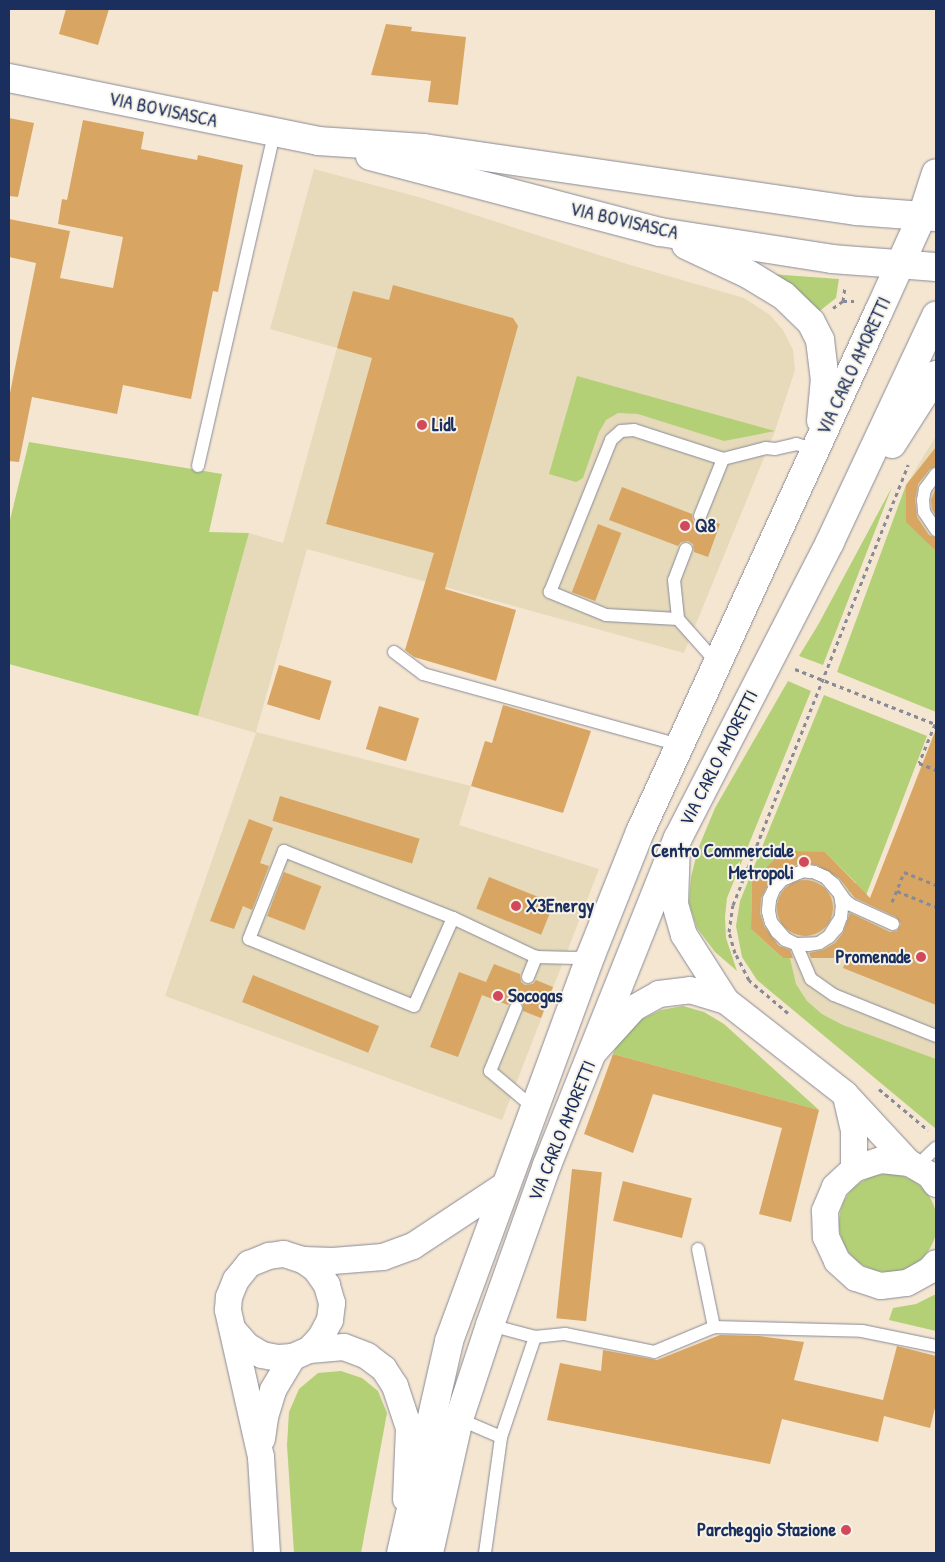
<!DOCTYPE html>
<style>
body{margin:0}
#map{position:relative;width:945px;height:1562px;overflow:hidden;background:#f5e6d1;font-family:"Patrick Hand",sans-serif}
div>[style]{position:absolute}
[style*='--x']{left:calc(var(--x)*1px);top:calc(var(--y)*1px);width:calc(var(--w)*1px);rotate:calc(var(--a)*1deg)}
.built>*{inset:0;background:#e6daba}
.green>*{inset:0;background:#b3d076}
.round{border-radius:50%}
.building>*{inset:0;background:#d8a563;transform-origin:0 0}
.path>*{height:3px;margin-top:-1.5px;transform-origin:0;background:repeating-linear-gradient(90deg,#888a98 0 4px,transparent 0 8px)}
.roads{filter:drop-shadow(0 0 1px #888a98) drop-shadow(0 0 1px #888a98)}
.lane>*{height:12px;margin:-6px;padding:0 6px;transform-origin:6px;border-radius:6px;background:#fff}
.street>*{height:26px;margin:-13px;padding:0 13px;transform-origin:13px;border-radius:13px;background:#fff}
.secondary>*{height:28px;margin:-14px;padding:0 14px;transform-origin:14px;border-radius:14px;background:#fff}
.dots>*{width:14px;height:14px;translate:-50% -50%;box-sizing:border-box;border:2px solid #f7f3e8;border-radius:50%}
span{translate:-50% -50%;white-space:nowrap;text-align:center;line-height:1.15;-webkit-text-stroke:4px #f7f3e8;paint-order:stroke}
.street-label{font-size:19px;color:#1b2f5e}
.poi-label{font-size:19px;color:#1b2f5e;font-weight:700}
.left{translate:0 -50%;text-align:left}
.right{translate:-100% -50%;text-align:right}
.frame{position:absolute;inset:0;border:10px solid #1b2f5e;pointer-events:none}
</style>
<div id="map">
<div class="built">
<div style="clip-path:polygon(314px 169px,422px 198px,627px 264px,744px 298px,770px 315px,783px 330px,793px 350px,795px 370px,775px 431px,684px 653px,307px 549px,256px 732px,471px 786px,459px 825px,599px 869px,502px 1120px,165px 996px,256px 733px,198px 716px,249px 533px,283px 543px,337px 348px,270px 329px)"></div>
<div style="clip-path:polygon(936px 436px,936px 551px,907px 522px,906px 485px)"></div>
<div style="clip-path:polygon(936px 727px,936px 1059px,933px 1060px,843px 1025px,822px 1014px,807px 1001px,796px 984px,790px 958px,783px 958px,751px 929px,752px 882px,825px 852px,856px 884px,849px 891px,870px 900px)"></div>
</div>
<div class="green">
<div style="clip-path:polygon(770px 274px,839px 279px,836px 298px,812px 317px)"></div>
<div style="clip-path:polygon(577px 376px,775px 431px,724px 441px,638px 414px,618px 413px,606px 420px,599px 432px,583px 478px,576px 482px,549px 474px)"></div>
<div style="clip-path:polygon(29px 442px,222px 474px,209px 532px,249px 533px,198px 716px,9px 664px,9px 524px)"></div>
<div style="clip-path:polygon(906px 485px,907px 521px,936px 551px,936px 712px,837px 672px)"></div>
<div style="clip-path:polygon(892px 487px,823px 665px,799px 656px,818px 625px)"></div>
<div style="clip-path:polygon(788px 681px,811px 691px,727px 898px,725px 917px,726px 938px,737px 971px,715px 952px,697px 928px,689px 903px,691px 877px,698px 849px,715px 808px)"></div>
<div style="clip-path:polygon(824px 695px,927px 736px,865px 898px,848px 891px,856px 883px,825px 852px,752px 882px,751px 929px,783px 958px,790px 958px,796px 984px,807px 1001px,822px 1014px,843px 1025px,936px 1059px,936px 1129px,757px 980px,742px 957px,736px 926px,740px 901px)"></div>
<div style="clip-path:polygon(683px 1006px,704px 1012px,724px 1024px,819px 1110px,613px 1054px,620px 1037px,638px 1021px,661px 1010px)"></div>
<div class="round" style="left:839px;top:1174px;width:98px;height:98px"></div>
<div style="clip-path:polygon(936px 1294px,936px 1331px,889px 1320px,893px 1308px,916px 1304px)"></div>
<div style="clip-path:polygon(341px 1371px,362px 1378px,378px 1391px,387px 1413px,361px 1553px,294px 1553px,287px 1445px,289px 1412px,299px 1389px,318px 1373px)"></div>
</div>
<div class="building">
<div style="clip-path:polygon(66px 9px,109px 9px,98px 45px,59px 34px)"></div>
<div style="clip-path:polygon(386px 24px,412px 27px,411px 31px,466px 37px,458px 105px,428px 102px,431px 81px,371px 75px)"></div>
<div style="clip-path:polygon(9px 118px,34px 123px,18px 197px,9px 196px)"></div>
<div style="clip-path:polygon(83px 120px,144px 132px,141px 149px,197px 160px,198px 155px,243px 165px,218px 292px,213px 291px,191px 399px,123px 385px,117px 414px,32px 397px,19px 462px,9px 461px,9px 398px,36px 263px,9px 257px,9px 219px,70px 231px,60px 278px,113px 288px,123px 237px,58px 224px,62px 199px,67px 200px)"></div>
<div style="clip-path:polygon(393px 285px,513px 318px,518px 326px,445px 589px,516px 610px,496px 681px,414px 657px,405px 650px,434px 553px,326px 524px,372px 358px,337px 348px,353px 291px,389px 300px)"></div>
<div style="clip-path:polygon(936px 447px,936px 466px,930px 469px,918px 484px,915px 500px,917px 517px,929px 535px,936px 538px,936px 551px,906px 522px,906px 485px)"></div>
<div style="clip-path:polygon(622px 487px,692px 514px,693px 521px,697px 524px,705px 523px,707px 519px,720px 524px,708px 557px,694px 552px,693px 544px,688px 541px,681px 542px,678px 546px,609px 520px)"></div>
<div style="clip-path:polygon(936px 487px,936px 516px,932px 509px,931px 500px)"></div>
<div style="left:598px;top:524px;width:25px;height:73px;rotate:21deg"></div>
<div style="left:279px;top:665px;width:55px;height:41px;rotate:17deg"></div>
<div style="clip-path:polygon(503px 705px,591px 731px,563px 813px,471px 786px,485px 741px,492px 743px)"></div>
<div style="left:379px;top:706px;width:42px;height:45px;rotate:17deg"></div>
<div style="clip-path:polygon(935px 732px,936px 732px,936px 1005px,843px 968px,847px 958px,811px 958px,809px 953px,823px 950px,835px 943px,843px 933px,850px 913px,890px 932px,897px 931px,901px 924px,896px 917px,855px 898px,839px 878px,817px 865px,801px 863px,779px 872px,768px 884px,761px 898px,760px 913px,764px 926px,779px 946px,790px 950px,793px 958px,783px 958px,751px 929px,752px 882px,783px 851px,825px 852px,870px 898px)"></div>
<div style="left:280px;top:796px;width:146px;height:26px;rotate:17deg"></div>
<div style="clip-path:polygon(249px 819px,273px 828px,260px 863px,269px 866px,252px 910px,243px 906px,234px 929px,210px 921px)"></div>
<div style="left:284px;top:872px;width:40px;height:47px;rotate:21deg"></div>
<div style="left:489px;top:877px;width:70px;height:34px;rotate:22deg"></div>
<div class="round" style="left:777px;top:880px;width:56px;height:56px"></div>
<div style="clip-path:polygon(494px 964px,520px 974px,521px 982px,525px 985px,533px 984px,536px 980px,553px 987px,541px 1018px,523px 1011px,523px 1003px,519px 1000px,511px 1001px,508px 1005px,482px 995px,458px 1057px,430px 1047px,459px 972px,486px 982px)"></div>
<div style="left:253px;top:975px;width:136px;height:29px;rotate:22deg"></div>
<div style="clip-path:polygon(613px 1054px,819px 1110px,791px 1222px,759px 1214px,782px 1128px,653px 1094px,633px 1153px,584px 1134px)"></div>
<div style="left:572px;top:1169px;width:30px;height:150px;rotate:6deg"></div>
<div style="left:623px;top:1181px;width:71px;height:41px;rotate:14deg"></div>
<div style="clip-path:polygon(720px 1335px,759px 1336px,804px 1342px,794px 1380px,883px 1400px,897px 1346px,936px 1356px,936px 1404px,930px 1428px,884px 1416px,878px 1442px,782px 1419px,770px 1464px,547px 1420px,560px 1363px,601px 1371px,603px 1350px,657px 1360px)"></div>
</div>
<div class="path">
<div style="--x:843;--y:301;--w:14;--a:-82"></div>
<div style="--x:833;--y:308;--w:12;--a:-35"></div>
<div style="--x:843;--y:301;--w:11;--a:0"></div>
<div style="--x:795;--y:669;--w:150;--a:21.4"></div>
<div style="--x:935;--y:724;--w:42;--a:112.3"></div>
<div style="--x:919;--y:763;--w:18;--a:22"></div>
<div style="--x:897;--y:891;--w:42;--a:22.3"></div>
<div style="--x:892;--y:902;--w:32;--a:-68"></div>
<div style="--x:904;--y:872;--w:35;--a:22"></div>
<div style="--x:788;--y:1013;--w:51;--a:-139.8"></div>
<div style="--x:749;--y:980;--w:30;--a:-117"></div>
<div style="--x:735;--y:953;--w:22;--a:-106"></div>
<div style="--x:729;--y:932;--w:27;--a:-82"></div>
<div style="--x:733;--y:905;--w:474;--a:-68.3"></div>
<div style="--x:879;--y:1089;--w:64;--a:39.9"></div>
</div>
<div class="roads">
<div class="lane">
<div style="--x:198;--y:466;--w:342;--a:-77.1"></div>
<div style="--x:936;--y:474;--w:19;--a:126"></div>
<div style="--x:925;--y:489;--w:11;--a:100"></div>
<div style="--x:923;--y:500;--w:12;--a:85"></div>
<div style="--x:924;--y:512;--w:22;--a:56"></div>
<div style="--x:700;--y:516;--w:61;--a:-68"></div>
<div style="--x:723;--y:459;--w:44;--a:-14.3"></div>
<div style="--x:766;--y:448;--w:9;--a:6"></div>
<div style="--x:775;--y:449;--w:22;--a:-13"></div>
<div style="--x:796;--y:444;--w:20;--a:15"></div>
<div style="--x:686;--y:549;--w:33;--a:111"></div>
<div style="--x:674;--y:580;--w:39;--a:84"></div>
<div style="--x:678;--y:619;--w:59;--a:48.4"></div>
<div style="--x:678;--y:619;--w:72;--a:-176.8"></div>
<div style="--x:606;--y:615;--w:61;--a:-157.7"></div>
<div style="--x:550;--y:592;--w:164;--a:-68.1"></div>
<div style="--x:611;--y:440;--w:13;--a:-42"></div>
<div style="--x:621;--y:431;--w:13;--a:-4"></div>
<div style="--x:634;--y:430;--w:94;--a:18"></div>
<div style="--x:394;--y:652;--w:36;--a:37"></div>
<div style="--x:423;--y:674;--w:266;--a:15.5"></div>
<div style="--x:453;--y:918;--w:96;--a:113.9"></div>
<div style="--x:414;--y:1006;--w:178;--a:-157.9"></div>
<div style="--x:249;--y:939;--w:95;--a:-68.3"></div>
<div style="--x:284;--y:851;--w:182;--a:21.6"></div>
<div style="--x:453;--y:918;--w:92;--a:25.2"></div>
<div style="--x:893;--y:924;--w:46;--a:-155.7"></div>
<div style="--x:851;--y:905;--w:8;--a:-140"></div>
<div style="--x:845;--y:900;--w:19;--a:-125"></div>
<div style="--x:834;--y:884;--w:11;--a:-142"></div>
<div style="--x:825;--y:877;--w:12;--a:-156"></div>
<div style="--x:814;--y:872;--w:11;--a:-175"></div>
<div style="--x:803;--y:871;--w:23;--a:157"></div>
<div style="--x:782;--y:880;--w:12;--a:132"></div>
<div style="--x:774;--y:889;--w:11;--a:112"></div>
<div style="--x:770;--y:899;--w:12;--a:95"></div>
<div style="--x:769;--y:911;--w:11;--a:80"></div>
<div style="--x:771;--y:922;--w:23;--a:49"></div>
<div style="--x:786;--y:939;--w:11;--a:27"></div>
<div style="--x:796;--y:944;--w:23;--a:-2"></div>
<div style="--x:819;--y:943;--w:12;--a:-35"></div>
<div style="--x:829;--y:936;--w:22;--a:-58"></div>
<div style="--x:841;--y:917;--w:11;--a:-85"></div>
<div style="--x:842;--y:906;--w:12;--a:-99"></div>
<div style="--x:840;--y:894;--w:23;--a:-131"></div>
<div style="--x:825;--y:877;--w:12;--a:-156"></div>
<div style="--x:814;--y:872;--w:11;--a:-175"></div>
<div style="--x:803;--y:871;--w:23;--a:157"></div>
<div style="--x:782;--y:880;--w:12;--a:132"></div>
<div style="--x:774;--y:889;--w:11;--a:112"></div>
<div style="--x:770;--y:899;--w:12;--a:99"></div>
<div style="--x:768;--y:911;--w:11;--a:75"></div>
<div style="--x:771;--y:922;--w:12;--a:59"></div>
<div style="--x:777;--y:932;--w:11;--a:38"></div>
<div style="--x:786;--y:939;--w:11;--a:27"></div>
<div style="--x:796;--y:944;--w:12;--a:5"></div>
<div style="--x:808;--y:945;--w:11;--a:-10"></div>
<div style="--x:819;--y:943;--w:12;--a:-31"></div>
<div style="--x:829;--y:937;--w:12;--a:-48"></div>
<div style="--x:837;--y:928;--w:12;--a:-70"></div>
<div style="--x:841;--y:917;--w:12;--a:-85"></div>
<div style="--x:842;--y:905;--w:11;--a:-100"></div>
<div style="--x:840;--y:894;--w:23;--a:-131"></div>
<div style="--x:825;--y:877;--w:12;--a:-156"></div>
<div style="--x:814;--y:872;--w:11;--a:-175"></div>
<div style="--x:803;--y:871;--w:22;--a:159"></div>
<div style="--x:782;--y:879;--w:13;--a:129"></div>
<div style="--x:774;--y:889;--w:11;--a:117"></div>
<div style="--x:769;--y:899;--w:12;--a:95"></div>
<div style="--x:768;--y:911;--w:11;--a:75"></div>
<div style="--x:771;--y:922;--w:12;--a:59"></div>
<div style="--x:777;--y:932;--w:11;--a:45"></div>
<div style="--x:785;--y:940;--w:12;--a:20"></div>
<div style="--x:796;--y:944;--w:38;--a:67"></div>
<div style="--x:811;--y:979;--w:28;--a:35"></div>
<div style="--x:834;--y:995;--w:110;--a:21.9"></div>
<div style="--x:528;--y:977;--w:22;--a:-68"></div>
<div style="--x:536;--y:957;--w:40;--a:1.4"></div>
<div style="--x:576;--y:958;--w:15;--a:-11"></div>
<div style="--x:516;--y:1008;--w:68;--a:112.4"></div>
<div style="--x:490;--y:1071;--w:57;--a:40.1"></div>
<div style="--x:916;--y:1167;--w:28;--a:-44"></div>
<div style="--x:698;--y:1249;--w:80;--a:78.4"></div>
<div style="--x:490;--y:1325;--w:47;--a:14.9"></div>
<div style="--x:535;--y:1337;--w:30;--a:-6"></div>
<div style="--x:565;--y:1334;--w:91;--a:11.4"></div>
<div style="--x:654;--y:1352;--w:65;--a:-22.6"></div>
<div style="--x:714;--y:1327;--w:148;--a:1.5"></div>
<div style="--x:862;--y:1331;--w:76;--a:11.5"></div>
<div style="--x:459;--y:1419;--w:46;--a:23.2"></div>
<div style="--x:485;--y:1553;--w:117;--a:-82.1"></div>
<div style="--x:501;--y:1437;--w:106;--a:-71.2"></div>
</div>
<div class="street">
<div style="--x:677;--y:843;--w:61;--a:91.9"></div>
<div style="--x:675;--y:904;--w:32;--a:74"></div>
<div style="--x:684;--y:935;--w:78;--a:57.5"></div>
<div style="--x:726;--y:1001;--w:151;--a:38"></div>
<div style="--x:845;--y:1094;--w:94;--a:47.2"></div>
<div style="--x:594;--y:1052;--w:59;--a:-47.7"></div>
<div style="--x:634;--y:1008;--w:29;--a:-29"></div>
<div style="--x:659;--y:994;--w:31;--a:-7"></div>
<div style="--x:690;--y:990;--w:38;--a:17"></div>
<div style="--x:846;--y:1096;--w:36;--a:77"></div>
<div style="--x:854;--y:1131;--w:38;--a:90"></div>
<div style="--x:936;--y:1184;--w:11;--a:-124"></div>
<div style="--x:930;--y:1175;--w:24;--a:-150"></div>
<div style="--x:909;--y:1163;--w:28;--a:-174"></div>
<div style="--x:881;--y:1160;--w:28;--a:162"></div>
<div style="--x:854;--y:1169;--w:26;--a:137"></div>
<div style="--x:835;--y:1187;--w:26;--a:113"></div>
<div style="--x:825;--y:1211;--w:26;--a:88"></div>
<div style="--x:826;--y:1237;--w:26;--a:65"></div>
<div style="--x:837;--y:1261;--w:25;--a:42"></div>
<div style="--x:856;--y:1278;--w:26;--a:18"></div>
<div style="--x:881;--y:1286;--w:26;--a:-7"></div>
<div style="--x:907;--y:1283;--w:26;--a:-29"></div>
<div style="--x:930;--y:1270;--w:9;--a:-49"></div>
<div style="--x:234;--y:1331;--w:20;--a:49"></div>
<div style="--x:247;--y:1346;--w:17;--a:31"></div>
<div style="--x:262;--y:1355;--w:16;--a:11"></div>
<div style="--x:278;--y:1358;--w:15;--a:-4"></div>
<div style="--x:293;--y:1357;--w:17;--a:-24"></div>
<div style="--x:309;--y:1350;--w:18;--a:-47"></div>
<div style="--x:321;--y:1337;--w:19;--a:-62"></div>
<div style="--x:330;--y:1320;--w:17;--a:-83"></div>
<div style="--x:332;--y:1303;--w:19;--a:-106"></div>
<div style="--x:327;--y:1285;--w:19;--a:-125"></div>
<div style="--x:316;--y:1269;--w:16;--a:-145"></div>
<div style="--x:309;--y:1350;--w:35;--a:-5"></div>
<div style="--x:344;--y:1347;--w:25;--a:21"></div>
<div style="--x:367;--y:1356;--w:21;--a:37"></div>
<div style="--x:384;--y:1369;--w:20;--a:57"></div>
<div style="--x:395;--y:1386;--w:44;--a:71.6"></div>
<div style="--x:409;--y:1428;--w:71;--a:92.4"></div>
<div style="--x:262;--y:1439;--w:22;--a:-82"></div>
<div style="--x:265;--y:1417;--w:28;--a:-73"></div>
<div style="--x:273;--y:1390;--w:39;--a:-59"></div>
<div style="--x:267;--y:1553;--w:96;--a:-93.6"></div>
<div style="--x:261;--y:1457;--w:151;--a:-102.7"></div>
<div style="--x:228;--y:1310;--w:13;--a:-86"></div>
<div style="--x:229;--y:1297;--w:18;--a:-68"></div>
<div style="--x:236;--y:1280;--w:21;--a:-51"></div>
<div style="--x:249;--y:1264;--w:22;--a:-22"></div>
<div style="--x:269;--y:1256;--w:15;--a:-8"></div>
<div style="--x:284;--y:1254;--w:20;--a:18"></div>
<div style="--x:303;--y:1260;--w:30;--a:2"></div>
<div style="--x:333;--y:1261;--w:50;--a:-4.6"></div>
<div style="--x:383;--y:1257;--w:32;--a:-20"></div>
<div style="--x:413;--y:1246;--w:110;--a:-33.5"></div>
</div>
<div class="secondary">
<div style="--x:9;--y:78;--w:315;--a:11.5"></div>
<div style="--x:318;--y:141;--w:106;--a:3.8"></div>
<div style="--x:424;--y:148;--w:438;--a:8.3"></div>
<div style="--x:857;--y:211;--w:79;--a:4.3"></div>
<div style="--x:370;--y:156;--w:300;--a:14.7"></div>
<div style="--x:660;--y:232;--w:174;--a:8.9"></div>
<div style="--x:832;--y:259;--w:104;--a:4.4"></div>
<div style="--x:686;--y:245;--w:68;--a:25.1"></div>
<div style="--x:748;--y:274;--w:42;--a:31.4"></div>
<div style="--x:784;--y:296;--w:37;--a:44"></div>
<div style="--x:811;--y:322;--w:20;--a:63"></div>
<div style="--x:820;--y:340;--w:38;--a:83"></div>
<div style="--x:825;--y:378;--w:43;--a:95.3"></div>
<div style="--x:892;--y:444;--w:82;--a:-57.5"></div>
<div style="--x:401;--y:1553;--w:217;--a:-77.2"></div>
<div style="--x:449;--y:1341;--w:411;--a:-69.8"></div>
<div style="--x:591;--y:955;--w:132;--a:-68.3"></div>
<div style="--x:640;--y:832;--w:571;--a:-65.37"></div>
<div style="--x:878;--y:313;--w:107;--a:-65.6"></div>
<div style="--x:922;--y:216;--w:45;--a:-72"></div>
<div style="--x:429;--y:1553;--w:137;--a:-77.4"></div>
<div style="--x:459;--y:1419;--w:99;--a:-71.7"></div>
<div style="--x:490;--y:1325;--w:170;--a:-70.4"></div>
<div style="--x:547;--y:1165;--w:352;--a:-68.2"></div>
<div style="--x:678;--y:838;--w:333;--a:-62.8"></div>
<div style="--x:830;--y:542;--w:250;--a:-64.9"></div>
</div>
</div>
<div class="dots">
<div style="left:422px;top:425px;background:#d1495b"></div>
<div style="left:685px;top:526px;background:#d1495b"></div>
<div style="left:804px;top:862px;background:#d1495b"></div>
<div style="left:516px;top:906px;background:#d1495b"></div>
<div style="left:921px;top:957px;background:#d1495b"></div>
<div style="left:498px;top:996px;background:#d1495b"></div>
<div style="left:846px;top:1530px;background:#d1495b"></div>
</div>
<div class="street-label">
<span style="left:163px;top:110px;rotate:12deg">VIA BOVISASCA</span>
<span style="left:624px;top:221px;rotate:13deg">VIA BOVISASCA</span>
<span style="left:854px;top:366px;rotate:-65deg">VIA CARLO AMORETTI</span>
<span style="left:719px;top:758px;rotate:-63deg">VIA CARLO AMORETTI</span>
<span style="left:562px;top:1131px;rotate:-68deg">VIA CARLO AMORETTI</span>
</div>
<div class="poi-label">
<span class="left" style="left:432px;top:425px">Lidl</span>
<span class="left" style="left:695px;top:526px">Q8</span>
<span class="right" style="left:794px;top:862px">Centro Commerciale<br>Metropoli</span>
<span class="left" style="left:526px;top:906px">X3Energy</span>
<span class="right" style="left:911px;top:957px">Promenade</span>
<span class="left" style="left:508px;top:996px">Socogas</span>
<span class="right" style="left:836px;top:1530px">Parcheggio Stazione</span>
</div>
<div class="frame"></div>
</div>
